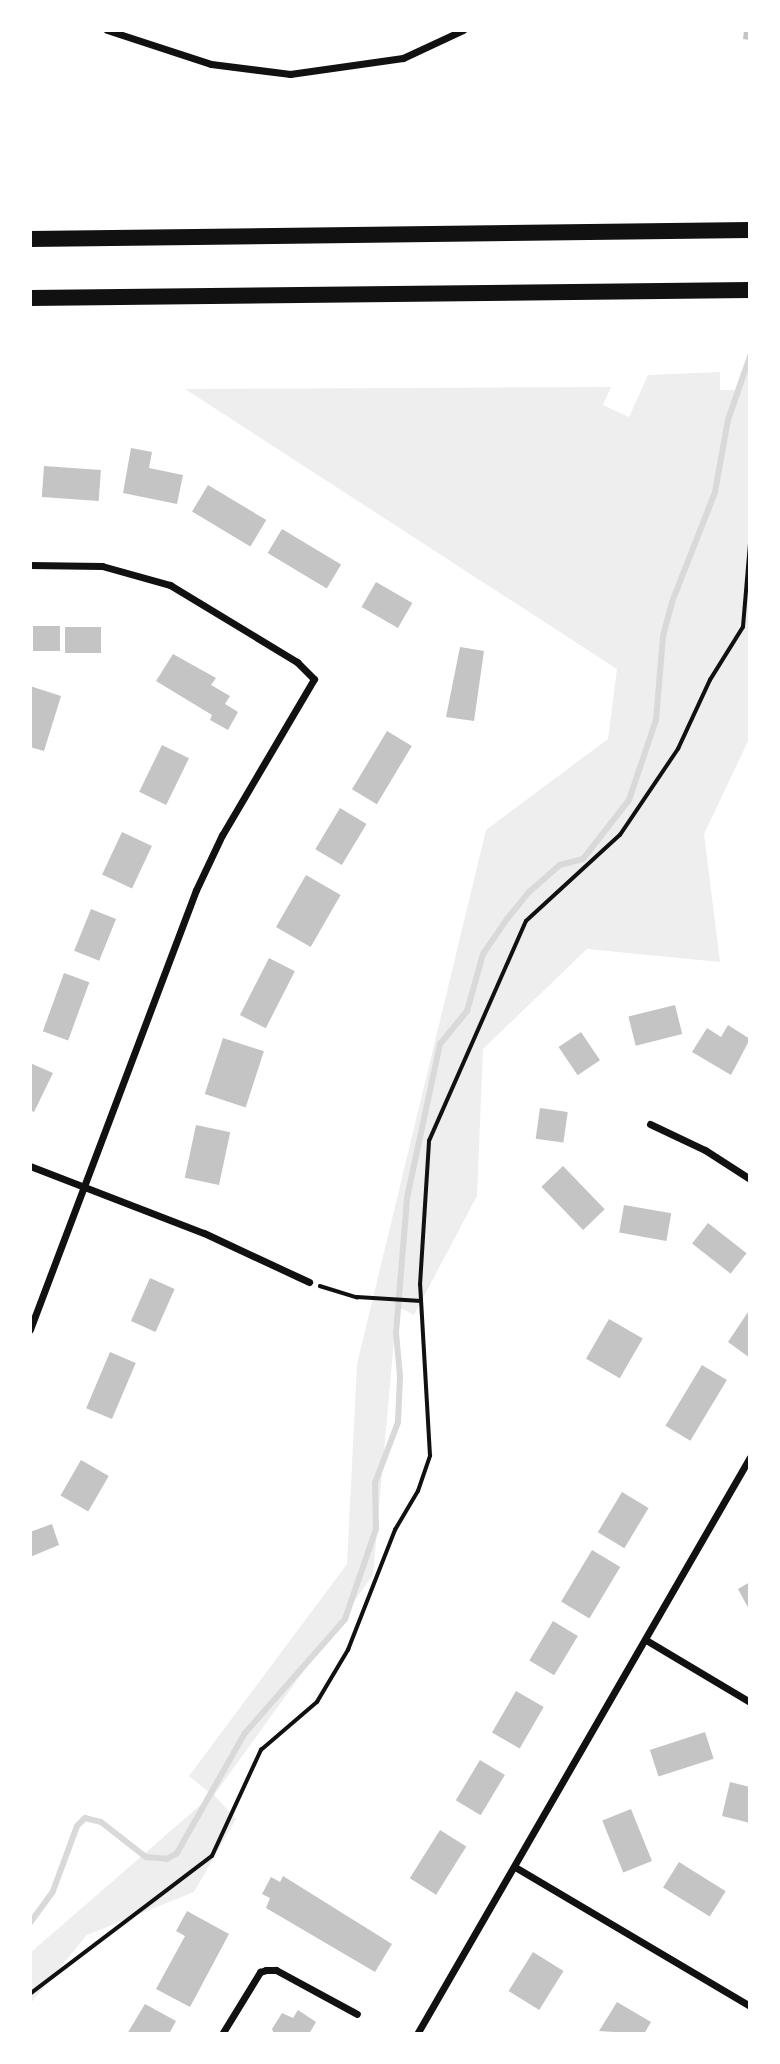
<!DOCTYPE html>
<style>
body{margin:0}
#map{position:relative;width:780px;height:2064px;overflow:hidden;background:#fff;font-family:Ubuntu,sans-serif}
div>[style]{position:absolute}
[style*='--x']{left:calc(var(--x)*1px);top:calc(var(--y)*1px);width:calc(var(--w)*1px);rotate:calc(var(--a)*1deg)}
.green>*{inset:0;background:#eee}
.stream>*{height:6px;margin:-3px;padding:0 3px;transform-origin:3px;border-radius:3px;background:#d9d9d9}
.building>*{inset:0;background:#c4c4c4;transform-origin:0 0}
.path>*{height:3.5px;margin:-1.75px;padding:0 1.75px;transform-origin:1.75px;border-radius:1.75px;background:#111}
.minor>*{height:7px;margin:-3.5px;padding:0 3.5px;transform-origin:3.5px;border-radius:3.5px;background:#111}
.motorway>*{height:16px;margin:-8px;padding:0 8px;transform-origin:8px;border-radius:8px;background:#111}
span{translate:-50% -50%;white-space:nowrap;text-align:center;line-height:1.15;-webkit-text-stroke:7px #fff;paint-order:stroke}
.frame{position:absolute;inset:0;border:32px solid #fff;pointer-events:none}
</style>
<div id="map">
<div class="green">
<div style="clip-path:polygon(720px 372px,720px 390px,735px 390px,741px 372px,750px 372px,750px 737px,704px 834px,720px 962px,587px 949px,483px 1049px,477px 1196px,414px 1315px,397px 1306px,373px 1575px,214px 1795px,236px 1819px,194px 1892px,87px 1935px,30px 2004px,30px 1953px,212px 1795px,189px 1776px,347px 1564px,357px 1364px,486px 830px,608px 739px,617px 669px,185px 389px,611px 387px,603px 405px,629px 417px,648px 375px)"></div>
</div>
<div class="stream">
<div style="--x:30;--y:1923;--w:39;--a:-54"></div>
<div style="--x:53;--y:1891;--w:69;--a:-69.7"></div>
<div style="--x:77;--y:1826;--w:11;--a:-45"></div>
<div style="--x:85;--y:1818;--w:16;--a:14"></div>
<div style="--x:101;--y:1822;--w:57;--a:37.9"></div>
<div style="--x:146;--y:1857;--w:21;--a:5"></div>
<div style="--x:167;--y:1859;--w:12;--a:-31"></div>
<div style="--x:177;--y:1853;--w:138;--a:-60.5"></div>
<div style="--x:245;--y:1733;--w:152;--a:-48.7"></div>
<div style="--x:345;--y:1619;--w:95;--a:-71"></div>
<div style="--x:376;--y:1529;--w:46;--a:-91.2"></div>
<div style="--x:375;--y:1483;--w:65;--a:-69.3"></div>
<div style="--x:398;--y:1422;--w:46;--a:-87.5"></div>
<div style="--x:400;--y:1376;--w:43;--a:-95.3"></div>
<div style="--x:396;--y:1333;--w:135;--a:-85.3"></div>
<div style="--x:407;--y:1198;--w:157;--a:-77.9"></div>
<div style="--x:440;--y:1044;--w:43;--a:-50.7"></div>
<div style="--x:467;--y:1011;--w:59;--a:-74.3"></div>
<div style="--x:483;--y:954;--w:42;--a:-55.6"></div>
<div style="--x:507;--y:919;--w:35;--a:-51"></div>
<div style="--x:529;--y:892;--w:41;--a:-41.1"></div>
<div style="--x:560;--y:865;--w:24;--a:-15"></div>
<div style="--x:583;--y:859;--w:75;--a:-52.1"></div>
<div style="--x:629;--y:800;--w:84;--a:-71.4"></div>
<div style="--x:656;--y:720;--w:84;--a:-85.2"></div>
<div style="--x:663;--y:636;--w:35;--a:-75"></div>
<div style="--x:672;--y:602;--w:118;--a:-68.6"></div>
<div style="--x:715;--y:492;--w:73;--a:-79.8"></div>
<div style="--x:728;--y:420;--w:68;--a:-71"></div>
</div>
<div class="building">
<div style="clip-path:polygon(744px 30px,750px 30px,750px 40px,743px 39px)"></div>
<div style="clip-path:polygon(131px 448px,152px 452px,149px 468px,183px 475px,177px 504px,123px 493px)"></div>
<div style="left:44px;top:466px;width:57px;height:31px;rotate:4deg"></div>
<div style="left:208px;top:485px;width:68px;height:31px;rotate:31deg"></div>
<div style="left:282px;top:529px;width:69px;height:28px;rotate:31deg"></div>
<div style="left:376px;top:582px;width:42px;height:29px;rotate:30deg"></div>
<div style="left:33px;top:626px;width:27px;height:25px"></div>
<div style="left:65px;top:627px;width:36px;height:26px"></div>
<div style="clip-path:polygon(460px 647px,484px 651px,474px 721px,446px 717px)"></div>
<div style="clip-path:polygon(173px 654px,216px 678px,211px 685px,230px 696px,225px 704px,238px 712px,228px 730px,210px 720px,212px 715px,156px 681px)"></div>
<div style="clip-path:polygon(30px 686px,61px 696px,44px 751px,30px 747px)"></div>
<div style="left:387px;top:731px;width:29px;height:68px;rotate:31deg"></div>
<div style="left:162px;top:745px;width:30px;height:52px;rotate:26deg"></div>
<div style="left:340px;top:808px;width:31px;height:48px;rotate:31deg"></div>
<div style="left:122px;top:832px;width:33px;height:47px;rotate:25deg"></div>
<div style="left:306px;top:875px;width:40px;height:60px;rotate:30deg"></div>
<div style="left:91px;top:909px;width:27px;height:45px;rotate:22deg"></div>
<div style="left:269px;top:958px;width:29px;height:64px;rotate:27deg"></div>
<div style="left:64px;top:973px;width:27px;height:62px;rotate:20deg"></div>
<div style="left:675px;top:1005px;width:30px;height:48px;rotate:76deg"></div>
<div style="clip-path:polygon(728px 1025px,750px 1039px,731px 1075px,692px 1052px,707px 1028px,721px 1037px)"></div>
<div style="left:581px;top:1032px;width:34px;height:27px;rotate:56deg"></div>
<div style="left:223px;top:1038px;width:43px;height:59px;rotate:18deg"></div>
<div style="clip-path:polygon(30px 1063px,53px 1073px,34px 1112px,30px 1110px)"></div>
<div style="left:540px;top:1108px;width:28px;height:31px;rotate:8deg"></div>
<div style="left:196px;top:1125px;width:35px;height:54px;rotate:12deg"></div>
<div style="left:563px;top:1166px;width:60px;height:30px;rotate:46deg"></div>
<div style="left:624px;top:1205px;width:48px;height:28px;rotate:10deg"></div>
<div style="left:708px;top:1223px;width:49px;height:26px;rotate:38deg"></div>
<div style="left:150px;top:1278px;width:27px;height:47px;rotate:24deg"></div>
<div style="clip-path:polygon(750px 1309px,750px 1358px,728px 1342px)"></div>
<div style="left:609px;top:1319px;width:39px;height:46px;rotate:30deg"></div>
<div style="left:110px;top:1352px;width:28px;height:61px;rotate:23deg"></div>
<div style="left:702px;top:1365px;width:29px;height:71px;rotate:31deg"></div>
<div style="left:81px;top:1460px;width:32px;height:41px;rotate:30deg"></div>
<div style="left:622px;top:1492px;width:31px;height:47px;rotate:31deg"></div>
<div style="clip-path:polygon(52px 1524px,59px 1545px,30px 1557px,30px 1532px)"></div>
<div style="left:592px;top:1550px;width:33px;height:60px;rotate:31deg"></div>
<div style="clip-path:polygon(750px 1582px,750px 1611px,738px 1589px)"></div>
<div style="left:553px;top:1621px;width:29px;height:46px;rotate:31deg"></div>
<div style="left:516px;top:1691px;width:32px;height:48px;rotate:30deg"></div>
<div style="left:705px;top:1732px;width:28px;height:58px;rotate:72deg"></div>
<div style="left:480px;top:1760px;width:29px;height:47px;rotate:31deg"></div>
<div style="clip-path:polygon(730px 1782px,750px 1787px,750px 1823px,722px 1816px)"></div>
<div style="left:631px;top:1809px;width:56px;height:31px;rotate:68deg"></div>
<div style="left:440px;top:1830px;width:31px;height:57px;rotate:32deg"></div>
<div style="left:679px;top:1862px;width:55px;height:30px;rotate:32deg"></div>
<div style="clip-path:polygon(283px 1876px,392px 1944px,375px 1972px,266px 1908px,270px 1898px,262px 1894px,271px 1877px,280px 1882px)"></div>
<div style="clip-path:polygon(187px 1911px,229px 1934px,190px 2007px,156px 1989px,185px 1936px,176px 1931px)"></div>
<div style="left:533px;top:1952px;width:36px;height:46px;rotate:32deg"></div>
<div style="clip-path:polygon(617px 2002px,651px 2022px,644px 2034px,599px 2031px)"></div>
<div style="clip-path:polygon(145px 2004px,176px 2021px,169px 2034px,127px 2034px)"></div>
<div style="clip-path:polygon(298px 2010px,316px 2022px,309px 2034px,274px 2034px,272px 2029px,282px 2013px,293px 2018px)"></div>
</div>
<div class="path">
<div style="--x:320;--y:1286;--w:39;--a:17"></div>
<div style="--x:357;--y:1297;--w:64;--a:3.6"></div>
<div style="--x:30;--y:1994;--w:228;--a:-37.2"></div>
<div style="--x:212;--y:1856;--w:117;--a:-65.2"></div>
<div style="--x:261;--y:1750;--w:74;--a:-40.6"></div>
<div style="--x:317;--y:1702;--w:61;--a:-59.2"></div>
<div style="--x:348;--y:1650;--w:129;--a:-68.6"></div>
<div style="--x:395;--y:1530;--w:45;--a:-59.5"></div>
<div style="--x:418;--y:1491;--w:37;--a:-71"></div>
<div style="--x:430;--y:1456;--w:171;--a:-93.3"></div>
<div style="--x:420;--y:1285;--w:144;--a:-86.4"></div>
<div style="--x:429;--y:1141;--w:240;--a:-66.2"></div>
<div style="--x:526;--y:921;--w:127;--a:-42.5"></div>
<div style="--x:620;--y:835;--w:104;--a:-56"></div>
<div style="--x:678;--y:749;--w:76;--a:-65.1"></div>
<div style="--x:710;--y:680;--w:62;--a:-58.1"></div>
<div style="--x:743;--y:627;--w:83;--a:-85.2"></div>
</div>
<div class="minor">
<div style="--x:107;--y:30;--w:109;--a:18.1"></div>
<div style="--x:211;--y:64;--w:80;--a:7.2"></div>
<div style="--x:290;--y:74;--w:114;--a:-8.1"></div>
<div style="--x:403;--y:58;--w:66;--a:-25"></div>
<div style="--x:30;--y:565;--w:72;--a:0.8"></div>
<div style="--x:102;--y:566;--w:71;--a:15.6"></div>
<div style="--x:170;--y:585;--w:149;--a:31.2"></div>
<div style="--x:297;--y:662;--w:24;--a:45"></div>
<div style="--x:314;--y:679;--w:181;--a:120.5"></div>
<div style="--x:222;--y:835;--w:61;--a:115.3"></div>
<div style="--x:196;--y:890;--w:470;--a:110.7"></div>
<div style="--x:650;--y:1124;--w:61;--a:25.3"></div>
<div style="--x:705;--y:1150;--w:54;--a:32.8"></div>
<div style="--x:30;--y:1166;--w:186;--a:21.1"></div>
<div style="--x:204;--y:1233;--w:116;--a:25"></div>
<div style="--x:646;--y:1640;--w:121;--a:30.8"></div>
<div style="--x:515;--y:1867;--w:273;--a:30.6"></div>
<div style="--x:222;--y:2034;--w:73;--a:-58.5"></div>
<div style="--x:260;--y:1972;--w:6;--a:-18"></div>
<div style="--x:266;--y:1970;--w:10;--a:0"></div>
<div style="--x:276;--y:1970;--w:92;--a:28.5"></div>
<div style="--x:417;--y:2034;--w:666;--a:-60.01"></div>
</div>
<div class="motorway">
<div style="--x:30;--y:239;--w:720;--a:-0.72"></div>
<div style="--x:30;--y:298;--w:720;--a:-0.64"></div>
</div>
<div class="frame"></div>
</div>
